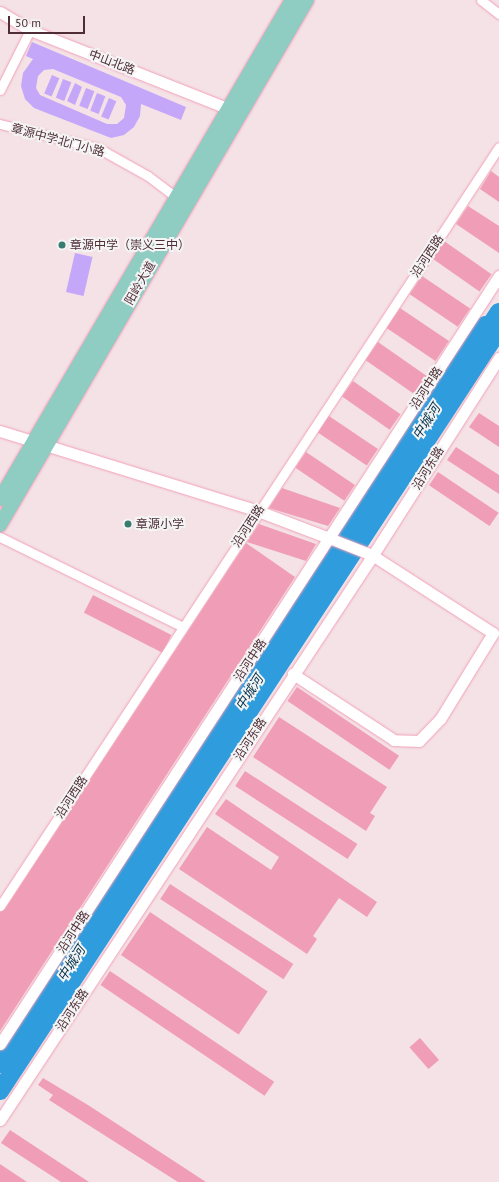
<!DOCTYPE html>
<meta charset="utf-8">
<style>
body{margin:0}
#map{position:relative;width:499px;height:1182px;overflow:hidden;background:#f4e2e6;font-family:"PT Sans","Noto Sans SC",sans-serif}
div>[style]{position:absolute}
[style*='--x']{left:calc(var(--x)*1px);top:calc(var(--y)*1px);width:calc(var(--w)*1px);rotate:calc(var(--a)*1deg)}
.green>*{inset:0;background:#c5a7fa;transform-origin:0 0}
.river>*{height:18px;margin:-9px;padding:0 9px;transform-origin:9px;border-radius:9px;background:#2e9cdd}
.building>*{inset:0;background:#f09eb7;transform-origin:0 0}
.roads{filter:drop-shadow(0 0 1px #f3a0b9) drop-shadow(0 0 1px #f3a0b9)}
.minor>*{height:9px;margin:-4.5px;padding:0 4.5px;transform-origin:4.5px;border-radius:4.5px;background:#fff}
.tertiary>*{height:11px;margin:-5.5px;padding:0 5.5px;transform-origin:5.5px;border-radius:5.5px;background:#fff}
.primary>*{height:14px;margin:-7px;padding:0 7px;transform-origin:7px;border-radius:7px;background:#8fccc2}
.dots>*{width:11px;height:11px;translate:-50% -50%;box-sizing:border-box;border:2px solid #f4f4f4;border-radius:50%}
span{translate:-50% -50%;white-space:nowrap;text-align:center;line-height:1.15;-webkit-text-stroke:4px #f4f4f4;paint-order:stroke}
.street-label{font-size:12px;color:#4e2d37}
.poi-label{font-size:12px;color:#4e2d37}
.left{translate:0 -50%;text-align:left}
.water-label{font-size:13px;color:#012f49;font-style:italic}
.scale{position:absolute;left:8px;top:16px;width:77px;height:18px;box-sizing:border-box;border:2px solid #4e2d37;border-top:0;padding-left:5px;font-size:12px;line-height:14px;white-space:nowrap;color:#4e2d37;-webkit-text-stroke:3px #f4f4f4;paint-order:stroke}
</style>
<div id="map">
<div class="green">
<div style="clip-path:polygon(evenodd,32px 42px,186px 107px,181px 120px,141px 104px,140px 116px,134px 127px,124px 135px,111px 138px,34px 108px,25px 99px,21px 86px,23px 73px,33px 59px,26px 56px,32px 42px,53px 69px,121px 97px,126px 105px,124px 118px,117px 124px,107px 124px,40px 95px,36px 88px,38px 76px,44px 70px,53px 69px)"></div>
<div style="left:52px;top:75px;width:8px;height:20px;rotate:23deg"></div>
<div style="left:63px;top:79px;width:9px;height:20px;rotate:21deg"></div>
<div style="clip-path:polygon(75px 83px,82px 87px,75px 105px,67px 101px)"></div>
<div style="left:86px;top:88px;width:9px;height:19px;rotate:21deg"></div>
<div style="left:97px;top:93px;width:9px;height:19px;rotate:21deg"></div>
<div style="left:109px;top:98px;width:8px;height:20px;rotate:23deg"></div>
<div style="left:75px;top:253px;width:18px;height:40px;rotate:13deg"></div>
</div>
<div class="river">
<div style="--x:482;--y:338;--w:31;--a:-57"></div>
<div style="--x:0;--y:1064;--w:884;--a:-56.72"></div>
<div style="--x:0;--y:1091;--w:910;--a:-56.75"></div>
</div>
<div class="building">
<div style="clip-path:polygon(491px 171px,499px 177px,499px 202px,480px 189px)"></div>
<div style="clip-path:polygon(468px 206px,499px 226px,499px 253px,456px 224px)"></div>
<div style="left:444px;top:241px;width:58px;height:21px;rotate:35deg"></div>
<div style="left:422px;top:276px;width:58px;height:22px;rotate:34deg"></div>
<div style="left:400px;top:308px;width:59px;height:24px;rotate:34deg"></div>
<div style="left:378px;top:342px;width:59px;height:22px;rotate:35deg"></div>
<div style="left:353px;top:381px;width:58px;height:19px;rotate:35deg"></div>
<div style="clip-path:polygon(479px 413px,499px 426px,499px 447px,469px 427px)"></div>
<div style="left:329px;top:416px;width:59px;height:20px;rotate:34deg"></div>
<div style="clip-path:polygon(456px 447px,499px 475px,499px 494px,447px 460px)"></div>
<div style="left:306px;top:452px;width:59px;height:19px;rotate:34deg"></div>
<div style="left:438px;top:472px;width:73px;height:16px;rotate:34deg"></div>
<div style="clip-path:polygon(282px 488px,340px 508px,328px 526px,269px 508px)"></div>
<div style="clip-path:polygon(259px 524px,316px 544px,306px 561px,247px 542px)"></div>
<div style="clip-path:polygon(246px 543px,295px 577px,0 1031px,0 912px,5px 909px)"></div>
<div style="left:93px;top:595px;width:88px;height:20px;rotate:27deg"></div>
<div style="left:297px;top:687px;width:123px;height:17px;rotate:34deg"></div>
<div style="clip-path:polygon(279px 717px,387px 787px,370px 813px,375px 816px,366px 831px,253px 757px)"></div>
<div style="left:245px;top:771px;width:134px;height:18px;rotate:33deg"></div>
<div style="clip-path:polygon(226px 799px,377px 902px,367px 917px,339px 898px,313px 936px,317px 939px,307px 954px,179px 869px,207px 827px,271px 870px,279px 857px,215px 814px)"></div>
<div style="left:170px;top:884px;width:147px;height:18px;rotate:33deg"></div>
<div style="left:150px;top:912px;width:142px;height:52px;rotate:34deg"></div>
<div style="left:110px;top:971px;width:198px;height:17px;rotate:34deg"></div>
<div style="left:420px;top:1038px;width:29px;height:14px;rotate:49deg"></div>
<div style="clip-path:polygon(43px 1078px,88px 1105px,206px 1182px,178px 1182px,71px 1114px,49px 1100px,53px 1095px,38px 1085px)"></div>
<div style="clip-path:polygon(10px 1130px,89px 1182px,61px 1182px,1px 1143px)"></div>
<div style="clip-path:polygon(0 1164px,27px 1182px,0 1182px)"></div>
</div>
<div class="roads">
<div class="minor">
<div style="--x:481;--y:0;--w:23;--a:38"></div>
<div style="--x:0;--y:90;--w:67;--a:-63.4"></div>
<div style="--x:0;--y:124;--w:101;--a:13.8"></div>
<div style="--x:98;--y:148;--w:57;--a:29.2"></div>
<div style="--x:148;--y:176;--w:35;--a:37"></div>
<div style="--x:0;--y:537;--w:204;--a:26.2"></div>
<div style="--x:0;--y:906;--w:908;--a:-56.68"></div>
</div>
<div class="tertiary">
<div style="--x:0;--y:12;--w:35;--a:31"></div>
<div style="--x:30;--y:30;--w:212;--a:21.6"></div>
<div style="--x:0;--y:431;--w:270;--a:17.2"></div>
<div style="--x:258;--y:511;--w:76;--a:20.8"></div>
<div style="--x:329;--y:538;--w:46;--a:21.6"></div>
<div style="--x:372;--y:555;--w:144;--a:32.8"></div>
<div style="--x:493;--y:633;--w:101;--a:121.6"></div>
<div style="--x:440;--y:719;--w:30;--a:134"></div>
<div style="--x:419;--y:741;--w:25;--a:-178"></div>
<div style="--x:394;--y:740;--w:121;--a:-146.8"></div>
<div style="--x:0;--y:1044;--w:916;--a:-56.99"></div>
<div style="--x:0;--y:1120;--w:670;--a:-56.57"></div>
<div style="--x:369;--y:561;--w:241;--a:-57.4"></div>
</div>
<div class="primary">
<div style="--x:0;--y:499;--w:578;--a:-59.67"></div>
<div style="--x:0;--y:525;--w:608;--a:-59.68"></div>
</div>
</div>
<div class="dots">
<div style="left:62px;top:245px;background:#377c6f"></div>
<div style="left:128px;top:524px;background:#377c6f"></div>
</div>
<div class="street-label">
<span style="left:112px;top:62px;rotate:21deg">中山北路</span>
<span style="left:58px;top:140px;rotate:15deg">章源中学北门小路</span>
<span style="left:427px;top:256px;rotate:-56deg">沿河西路</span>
<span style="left:140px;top:283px;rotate:-60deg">阳岭大道</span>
<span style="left:426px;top:388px;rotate:-57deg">沿河中路</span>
<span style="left:428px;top:468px;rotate:-58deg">沿河东路</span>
<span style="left:248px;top:526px;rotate:-57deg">沿河西路</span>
<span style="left:250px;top:660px;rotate:-57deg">沿河中路</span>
<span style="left:250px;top:739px;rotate:-57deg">沿河东路</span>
<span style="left:71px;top:797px;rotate:-57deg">沿河西路</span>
<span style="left:73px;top:932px;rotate:-57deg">沿河中路</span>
<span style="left:72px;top:1010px;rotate:-57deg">沿河东路</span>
</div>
<div class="poi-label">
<span class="left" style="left:70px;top:245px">章源中学（崇义三中）</span>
<span class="left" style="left:136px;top:524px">章源小学</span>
</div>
<div class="water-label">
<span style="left:427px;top:422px;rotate:-57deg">中城河</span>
<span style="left:250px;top:693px;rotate:-57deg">中城河</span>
<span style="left:72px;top:964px;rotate:-57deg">中城河</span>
</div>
<div class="scale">50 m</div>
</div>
